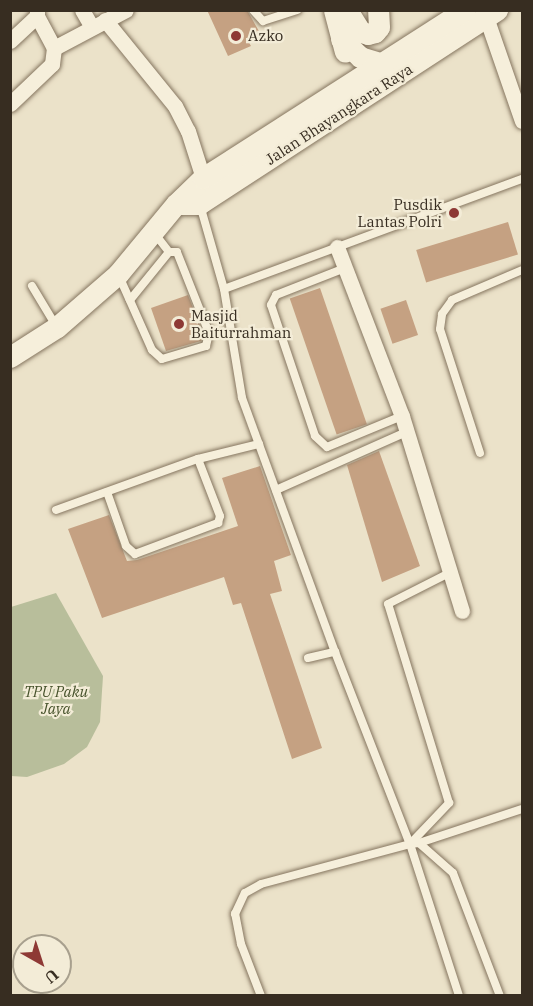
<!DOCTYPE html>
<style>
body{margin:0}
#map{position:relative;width:533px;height:1006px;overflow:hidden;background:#ebe2c9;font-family:"IBM Plex Serif",serif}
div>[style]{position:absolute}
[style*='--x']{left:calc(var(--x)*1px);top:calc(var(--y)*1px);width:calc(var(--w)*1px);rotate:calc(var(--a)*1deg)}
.cemetery>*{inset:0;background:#b8be9b}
.building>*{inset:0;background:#c5a182;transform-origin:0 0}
.roads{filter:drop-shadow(0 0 2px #85755f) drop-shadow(0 0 2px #85755f)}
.service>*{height:8px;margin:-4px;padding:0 4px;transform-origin:4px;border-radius:4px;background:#f6efdb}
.minor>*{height:15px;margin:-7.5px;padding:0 7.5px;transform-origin:7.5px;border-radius:7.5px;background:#f6efdb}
.secondary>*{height:21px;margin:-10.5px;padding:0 10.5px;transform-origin:10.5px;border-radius:10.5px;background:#f6efdb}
.dots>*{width:16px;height:16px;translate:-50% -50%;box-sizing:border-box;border:3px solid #f3ecd7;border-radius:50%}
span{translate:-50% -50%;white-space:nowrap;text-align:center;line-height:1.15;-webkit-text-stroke:4.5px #f3ecd7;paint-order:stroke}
.poi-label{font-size:15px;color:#372d21}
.left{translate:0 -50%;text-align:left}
.right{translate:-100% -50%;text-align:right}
.street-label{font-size:15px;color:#372d21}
.park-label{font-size:15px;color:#45512a;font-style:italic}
.frame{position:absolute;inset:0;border:12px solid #372d21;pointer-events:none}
.north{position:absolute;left:12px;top:934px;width:60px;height:60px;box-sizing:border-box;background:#f3ecd7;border:2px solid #a8a08e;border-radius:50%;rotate:141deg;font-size:16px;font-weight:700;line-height:24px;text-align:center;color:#372d21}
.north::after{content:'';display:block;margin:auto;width:21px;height:27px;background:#8e3935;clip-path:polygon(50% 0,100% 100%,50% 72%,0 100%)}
</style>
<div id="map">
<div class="cemetery">
<div style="clip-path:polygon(56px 593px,103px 676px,100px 722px,87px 747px,64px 764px,27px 777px,11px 776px,11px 607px)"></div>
</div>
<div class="building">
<div style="clip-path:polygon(207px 10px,247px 10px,260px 33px,247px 39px,251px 46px,228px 56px)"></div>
<div style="left:508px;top:222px;width:34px;height:96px;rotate:73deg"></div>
<div style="left:320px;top:288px;width:144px;height:32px;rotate:71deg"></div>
<div style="clip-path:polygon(188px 295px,203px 333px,201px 341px,166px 351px,151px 308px)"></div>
<div style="left:406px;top:300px;width:37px;height:27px;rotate:71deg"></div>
<div style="clip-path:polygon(379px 451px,420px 566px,382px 582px,347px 465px)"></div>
<div style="clip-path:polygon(260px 466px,291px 555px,274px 561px,282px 591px,270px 594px,322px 748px,292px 759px,241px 603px,233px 605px,224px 577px,102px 618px,68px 529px,109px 515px,127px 561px,137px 560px,238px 526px,222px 478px)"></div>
</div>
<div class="roads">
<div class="service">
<div style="--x:253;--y:10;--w:15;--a:48"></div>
<div style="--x:263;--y:21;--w:36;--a:-18"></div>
<div style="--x:200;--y:205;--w:87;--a:74.1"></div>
<div style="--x:224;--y:289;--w:110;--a:80.6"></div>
<div style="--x:242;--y:398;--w:270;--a:69.9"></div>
<div style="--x:335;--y:652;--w:206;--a:68.7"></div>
<div style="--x:410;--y:844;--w:9;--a:-6"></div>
<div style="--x:419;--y:843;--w:45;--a:41.4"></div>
<div style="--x:453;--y:873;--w:132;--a:69.1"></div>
<div style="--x:155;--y:234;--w:23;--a:52"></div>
<div style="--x:345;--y:268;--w:74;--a:158.6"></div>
<div style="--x:276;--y:295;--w:11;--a:117"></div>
<div style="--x:271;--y:305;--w:138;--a:71.4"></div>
<div style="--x:315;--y:436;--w:16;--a:43"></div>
<div style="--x:327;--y:447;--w:81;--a:-22.5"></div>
<div style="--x:119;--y:276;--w:81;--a:66"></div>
<div style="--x:152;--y:350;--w:13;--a:42"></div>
<div style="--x:162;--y:359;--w:46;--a:-16.5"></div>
<div style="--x:206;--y:346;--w:13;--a:-77"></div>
<div style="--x:209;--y:333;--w:87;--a:-111.6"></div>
<div style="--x:177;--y:252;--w:8;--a:180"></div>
<div style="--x:169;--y:252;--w:62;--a:129.1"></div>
<div style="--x:32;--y:286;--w:47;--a:59"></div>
<div style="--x:224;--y:289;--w:318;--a:-20.3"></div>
<div style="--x:480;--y:453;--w:130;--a:-107.9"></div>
<div style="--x:440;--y:329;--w:15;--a:-82"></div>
<div style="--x:442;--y:314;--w:17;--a:-54"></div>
<div style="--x:452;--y:300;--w:76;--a:-23.2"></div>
<div style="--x:276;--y:490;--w:142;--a:-24"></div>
<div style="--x:107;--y:492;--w:57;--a:70.6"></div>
<div style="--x:126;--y:546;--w:12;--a:42"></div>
<div style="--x:135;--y:554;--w:89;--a:-20.5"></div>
<div style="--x:218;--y:523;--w:7;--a:-74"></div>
<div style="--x:220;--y:516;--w:61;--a:-111.1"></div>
<div style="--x:56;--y:510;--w:151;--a:-19.8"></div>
<div style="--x:198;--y:459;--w:63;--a:-13.8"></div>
<div style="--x:308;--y:658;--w:28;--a:-13"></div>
<div style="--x:419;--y:843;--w:108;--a:-18.3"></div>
<div style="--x:410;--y:844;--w:160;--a:72.1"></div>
<div style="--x:261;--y:996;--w:56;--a:-111"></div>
<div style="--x:241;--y:944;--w:31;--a:-101"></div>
<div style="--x:235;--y:914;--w:23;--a:-65"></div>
<div style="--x:245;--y:893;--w:18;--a:-29"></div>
<div style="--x:261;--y:884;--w:154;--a:-15"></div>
<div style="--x:410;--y:844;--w:57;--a:-46.4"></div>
<div style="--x:449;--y:803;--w:208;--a:-107"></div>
<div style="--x:388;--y:604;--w:68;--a:-26.9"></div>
</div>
<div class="minor">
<div style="--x:82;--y:10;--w:20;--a:60"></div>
<div style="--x:486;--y:17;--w:110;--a:70.9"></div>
<div style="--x:105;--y:20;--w:111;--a:50.9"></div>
<div style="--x:175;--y:106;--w:28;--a:63"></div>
<div style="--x:188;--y:131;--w:49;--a:72.3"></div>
<div style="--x:10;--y:41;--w:37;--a:-43"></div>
<div style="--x:37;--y:16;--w:6;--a:-90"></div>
<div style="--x:54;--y:48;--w:81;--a:-27.8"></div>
<div style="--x:10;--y:104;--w:58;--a:-43.6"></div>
<div style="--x:52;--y:64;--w:16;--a:-83"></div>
<div style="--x:54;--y:48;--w:36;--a:-118"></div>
<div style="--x:337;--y:247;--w:181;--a:69"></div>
<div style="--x:402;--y:416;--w:204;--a:72.9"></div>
</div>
<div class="secondary">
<div style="--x:334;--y:10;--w:43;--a:75.3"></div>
<div style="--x:347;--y:10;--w:26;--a:58"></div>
<div style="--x:361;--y:32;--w:7;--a:16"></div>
<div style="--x:368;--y:34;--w:7;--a:-16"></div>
<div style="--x:375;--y:32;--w:6;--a:-51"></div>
<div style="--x:379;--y:27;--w:17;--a:-93"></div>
<div style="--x:341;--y:39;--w:26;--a:43"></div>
<div style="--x:360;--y:57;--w:31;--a:17"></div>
<div style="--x:176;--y:204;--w:23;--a:0"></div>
<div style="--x:199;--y:204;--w:356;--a:-33.1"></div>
<div style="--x:10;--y:357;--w:56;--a:-32.6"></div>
<div style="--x:57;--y:327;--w:81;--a:-41"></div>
<div style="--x:118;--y:274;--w:91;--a:-50.4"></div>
<div style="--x:176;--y:204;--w:37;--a:-44"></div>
<div style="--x:203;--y:178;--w:311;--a:-32.7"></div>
</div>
</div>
<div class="dots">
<div style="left:236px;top:36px;background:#8e3935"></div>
<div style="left:454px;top:213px;background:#8e3935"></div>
<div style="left:179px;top:324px;background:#8e3935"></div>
</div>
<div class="poi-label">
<span class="left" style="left:248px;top:36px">Azko</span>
<span class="right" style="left:442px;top:213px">Pusdik<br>Lantas Polri</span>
<span class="left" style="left:191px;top:324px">Masjid<br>Baiturrahman</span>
</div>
<div class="street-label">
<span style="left:339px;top:114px;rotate:-33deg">Jalan Bhayangkara Raya</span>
</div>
<div class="park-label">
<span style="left:56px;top:700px">TPU Paku<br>Jaya</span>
</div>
<div class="frame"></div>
<div class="north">U</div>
</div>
